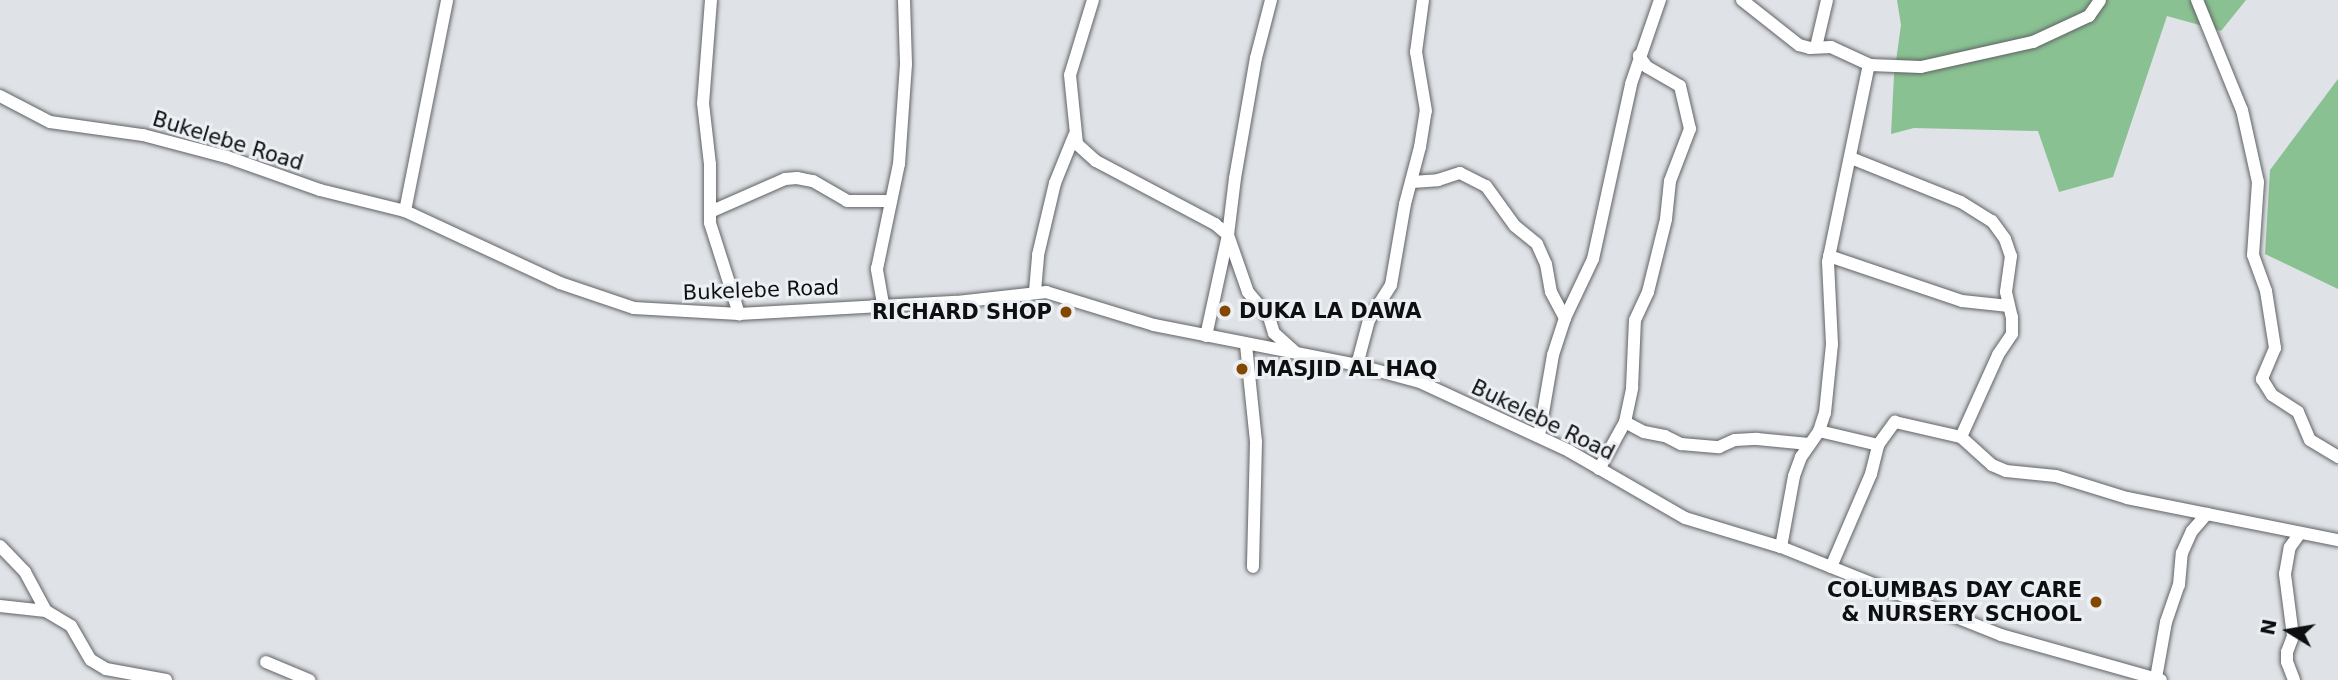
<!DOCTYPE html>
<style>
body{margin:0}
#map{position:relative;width:2338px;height:680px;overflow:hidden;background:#dfe2e6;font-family:"DejaVu Sans",sans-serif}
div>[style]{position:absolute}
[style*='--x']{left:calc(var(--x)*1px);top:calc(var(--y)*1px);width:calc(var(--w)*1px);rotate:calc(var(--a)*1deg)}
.green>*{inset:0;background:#8ac192}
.roads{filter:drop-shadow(0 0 2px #606366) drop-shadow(0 0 2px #606366)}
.minor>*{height:12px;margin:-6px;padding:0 6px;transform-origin:6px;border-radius:6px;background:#fff}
.dots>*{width:19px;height:19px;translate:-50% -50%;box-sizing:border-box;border:4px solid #eceff3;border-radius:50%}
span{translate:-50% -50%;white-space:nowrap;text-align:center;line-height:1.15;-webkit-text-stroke:6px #eceff3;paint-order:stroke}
.street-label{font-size:21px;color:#0e0f10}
.poi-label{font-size:21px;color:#0e0f10;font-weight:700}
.left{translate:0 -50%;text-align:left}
.right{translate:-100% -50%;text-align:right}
.north{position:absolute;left:2254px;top:596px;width:70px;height:70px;-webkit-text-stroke:5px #eceff3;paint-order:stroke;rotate:281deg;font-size:19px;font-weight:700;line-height:28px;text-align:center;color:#0e0f10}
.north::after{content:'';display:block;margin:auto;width:24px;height:32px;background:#0e0f10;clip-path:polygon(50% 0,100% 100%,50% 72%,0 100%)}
</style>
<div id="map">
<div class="green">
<div style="clip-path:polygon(1897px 0,2246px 0,2221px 31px,2167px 16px,2113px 177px,2059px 192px,2038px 131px,1914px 128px,1891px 134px,1894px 75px,1901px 25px)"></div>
<div style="clip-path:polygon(2338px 79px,2338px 289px,2265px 254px,2270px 170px)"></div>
</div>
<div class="roads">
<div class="minor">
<div style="--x:711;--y:0;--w:103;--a:94.4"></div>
<div style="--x:703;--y:103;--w:61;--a:83.5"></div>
<div style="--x:710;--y:164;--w:59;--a:90"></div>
<div style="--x:710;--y:223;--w:96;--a:72.3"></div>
<div style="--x:1093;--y:0;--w:78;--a:107"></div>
<div style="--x:1070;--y:75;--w:69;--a:84.2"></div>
<div style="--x:1077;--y:144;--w:25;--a:42"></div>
<div style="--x:1096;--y:161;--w:135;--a:27.9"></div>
<div style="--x:1215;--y:224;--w:17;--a:40"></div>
<div style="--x:1228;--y:235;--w:60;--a:70.7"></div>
<div style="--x:1248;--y:292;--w:33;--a:50"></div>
<div style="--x:1269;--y:317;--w:17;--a:73"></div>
<div style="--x:1274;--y:333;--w:28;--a:42"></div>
<div style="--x:1742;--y:0;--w:73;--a:38.3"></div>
<div style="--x:1799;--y:45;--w:11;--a:15"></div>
<div style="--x:1810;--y:48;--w:21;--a:-3"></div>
<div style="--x:1831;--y:47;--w:43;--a:24.8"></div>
<div style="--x:2197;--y:0;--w:119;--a:67.8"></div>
<div style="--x:2242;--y:110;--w:74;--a:77.5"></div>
<div style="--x:2258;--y:182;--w:73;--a:93.9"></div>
<div style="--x:2253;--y:255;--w:38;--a:70"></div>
<div style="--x:2266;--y:291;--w:58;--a:81"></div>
<div style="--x:2275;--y:348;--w:34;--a:113"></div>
<div style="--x:2262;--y:379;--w:19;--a:58"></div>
<div style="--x:2272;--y:395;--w:31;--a:33"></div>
<div style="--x:2298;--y:412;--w:30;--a:67"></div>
<div style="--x:2310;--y:440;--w:33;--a:31"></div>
<div style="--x:1816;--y:47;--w:48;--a:-76.8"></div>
<div style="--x:0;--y:96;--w:56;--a:27.5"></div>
<div style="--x:50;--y:122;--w:94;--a:8"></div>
<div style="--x:143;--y:135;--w:87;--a:14.7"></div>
<div style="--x:227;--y:157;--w:99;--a:19.5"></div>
<div style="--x:320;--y:190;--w:88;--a:13.9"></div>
<div style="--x:405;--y:211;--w:171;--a:24.9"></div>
<div style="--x:560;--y:283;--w:78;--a:18.7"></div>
<div style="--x:634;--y:308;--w:105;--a:3.3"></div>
<div style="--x:739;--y:314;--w:218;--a:-3.2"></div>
<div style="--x:957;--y:302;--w:90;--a:-6.4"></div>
<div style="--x:1046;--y:292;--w:113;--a:17"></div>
<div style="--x:1154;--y:325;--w:207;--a:11.1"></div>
<div style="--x:1357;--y:365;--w:65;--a:15.1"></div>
<div style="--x:1420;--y:382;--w:164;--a:24.8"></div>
<div style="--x:1569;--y:451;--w:134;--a:30"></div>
<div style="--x:1685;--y:518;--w:100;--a:16.8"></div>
<div style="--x:1781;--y:547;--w:237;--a:21.8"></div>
<div style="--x:2001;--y:635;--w:166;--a:15.7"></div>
<div style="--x:1851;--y:158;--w:118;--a:21.8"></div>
<div style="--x:1961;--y:202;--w:36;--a:32"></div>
<div style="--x:1992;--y:221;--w:22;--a:54"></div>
<div style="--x:2005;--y:239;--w:18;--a:71"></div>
<div style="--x:2011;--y:256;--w:36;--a:98"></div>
<div style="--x:2006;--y:292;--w:26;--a:77"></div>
<div style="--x:2012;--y:317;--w:17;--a:90"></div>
<div style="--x:2012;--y:334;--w:25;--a:124"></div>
<div style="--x:1998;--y:355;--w:90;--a:114.3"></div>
<div style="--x:1412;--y:182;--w:26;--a:-4"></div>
<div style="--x:1438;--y:180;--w:23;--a:-18"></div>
<div style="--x:1460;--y:173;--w:29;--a:27"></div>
<div style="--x:1486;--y:186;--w:49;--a:54.1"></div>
<div style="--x:1515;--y:226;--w:28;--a:39"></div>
<div style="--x:1537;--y:244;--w:22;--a:66"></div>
<div style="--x:1546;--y:264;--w:28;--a:80"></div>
<div style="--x:1551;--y:292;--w:30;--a:62"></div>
<div style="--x:405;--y:211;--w:215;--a:-78.7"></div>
<div style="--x:710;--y:212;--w:82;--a:-23.7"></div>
<div style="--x:785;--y:179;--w:12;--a:-5"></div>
<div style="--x:797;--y:178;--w:16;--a:11"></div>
<div style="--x:813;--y:181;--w:39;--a:30"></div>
<div style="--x:847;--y:201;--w:44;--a:0"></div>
<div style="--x:1829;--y:256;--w:140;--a:18.7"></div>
<div style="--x:1962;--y:301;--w:47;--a:6.1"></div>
<div style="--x:1035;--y:291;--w:36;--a:-85"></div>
<div style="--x:1038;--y:255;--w:74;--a:-76.7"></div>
<div style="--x:1055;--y:183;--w:51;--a:-68"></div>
<div style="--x:883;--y:304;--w:36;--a:-100"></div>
<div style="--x:877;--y:269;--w:107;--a:-78.2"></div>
<div style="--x:899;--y:164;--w:100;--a:-86"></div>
<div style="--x:906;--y:64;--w:64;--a:-91.8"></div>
<div style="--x:1206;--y:336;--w:103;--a:-77.7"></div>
<div style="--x:1228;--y:235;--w:57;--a:-83"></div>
<div style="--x:1235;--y:178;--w:122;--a:-80.1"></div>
<div style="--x:1256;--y:58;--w:60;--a:-75.5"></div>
<div style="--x:1246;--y:345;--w:98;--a:84.1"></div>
<div style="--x:1256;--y:442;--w:125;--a:91.4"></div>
<div style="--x:1357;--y:365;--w:47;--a:-75.1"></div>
<div style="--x:1369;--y:320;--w:41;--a:-57.8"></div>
<div style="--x:1391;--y:285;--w:82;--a:-80.2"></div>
<div style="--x:1405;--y:204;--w:59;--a:-75.3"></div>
<div style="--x:1420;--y:147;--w:36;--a:-81"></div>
<div style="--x:1426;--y:111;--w:60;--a:-99.6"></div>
<div style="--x:1416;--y:52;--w:52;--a:-82.3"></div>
<div style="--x:1625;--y:422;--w:21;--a:28"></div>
<div style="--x:1644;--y:432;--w:21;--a:11"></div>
<div style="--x:1665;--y:436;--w:18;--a:27"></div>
<div style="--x:1681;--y:444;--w:38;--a:5"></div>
<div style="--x:1719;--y:447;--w:17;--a:-24"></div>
<div style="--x:1735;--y:440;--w:22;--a:-3"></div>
<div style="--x:1757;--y:439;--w:52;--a:5.5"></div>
<div style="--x:1819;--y:431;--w:61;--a:13.3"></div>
<div style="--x:1539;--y:436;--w:82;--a:-80.2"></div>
<div style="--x:1553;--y:355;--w:39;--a:-72"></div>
<div style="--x:1565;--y:318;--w:65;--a:-64.6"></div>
<div style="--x:1593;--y:259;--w:179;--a:-77.7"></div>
<div style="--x:1631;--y:84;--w:89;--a:-71"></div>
<div style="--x:1599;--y:469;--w:54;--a:-61"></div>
<div style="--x:1625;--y:422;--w:35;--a:-78"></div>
<div style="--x:1632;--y:388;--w:68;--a:-87.5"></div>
<div style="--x:1635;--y:320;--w:31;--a:-65"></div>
<div style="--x:1648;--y:292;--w:75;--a:-76.1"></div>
<div style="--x:1666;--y:219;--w:38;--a:-84"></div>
<div style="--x:1670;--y:181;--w:56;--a:-69"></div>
<div style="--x:1690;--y:129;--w:44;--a:-103.1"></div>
<div style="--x:1680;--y:86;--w:38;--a:-150"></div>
<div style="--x:1647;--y:67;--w:14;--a:-126"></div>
<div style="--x:0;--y:546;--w:36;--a:46"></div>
<div style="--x:25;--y:572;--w:44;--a:61.7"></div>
<div style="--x:1781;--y:547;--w:72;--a:-79.6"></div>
<div style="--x:1794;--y:476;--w:20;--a:-70"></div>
<div style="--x:1801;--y:457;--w:32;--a:-55"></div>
<div style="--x:1819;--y:431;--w:19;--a:-72"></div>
<div style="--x:1825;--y:413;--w:69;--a:-84.2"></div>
<div style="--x:1832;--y:344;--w:82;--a:-92.8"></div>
<div style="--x:1828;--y:262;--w:198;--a:-78.3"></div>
<div style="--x:1868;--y:68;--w:4;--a:-56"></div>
<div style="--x:1870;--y:65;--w:51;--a:2.2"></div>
<div style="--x:1921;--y:67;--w:115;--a:-12.6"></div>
<div style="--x:2033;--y:42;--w:62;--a:-24.9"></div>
<div style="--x:2089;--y:16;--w:19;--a:-55"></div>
<div style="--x:1831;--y:567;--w:101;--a:-66.7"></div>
<div style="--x:1871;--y:474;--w:30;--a:-76"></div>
<div style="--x:1878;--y:445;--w:29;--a:-54"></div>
<div style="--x:1895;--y:422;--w:68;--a:12.8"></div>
<div style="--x:1961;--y:437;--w:42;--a:42.1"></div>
<div style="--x:1992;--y:465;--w:15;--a:23"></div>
<div style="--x:2006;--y:471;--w:50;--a:5.7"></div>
<div style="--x:2056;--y:476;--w:74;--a:17.2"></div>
<div style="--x:2127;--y:498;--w:215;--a:11.3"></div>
<div style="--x:0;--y:606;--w:46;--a:6.2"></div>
<div style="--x:46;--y:611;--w:29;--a:31"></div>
<div style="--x:71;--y:626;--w:39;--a:60"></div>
<div style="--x:91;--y:660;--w:17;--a:31"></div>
<div style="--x:106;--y:669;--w:61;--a:10.4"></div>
<div style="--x:266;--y:662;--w:47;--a:22.7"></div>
<div style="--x:2156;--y:678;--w:57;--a:-79.9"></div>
<div style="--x:2166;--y:622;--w:39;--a:-71"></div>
<div style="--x:2179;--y:585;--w:32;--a:-85"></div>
<div style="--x:2182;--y:553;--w:24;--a:-66"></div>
<div style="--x:2192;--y:531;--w:23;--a:-49"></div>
<div style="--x:2294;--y:680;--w:19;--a:-111"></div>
<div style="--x:2287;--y:662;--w:10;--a:-90"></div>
<div style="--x:2287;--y:652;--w:17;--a:-69"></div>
<div style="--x:2293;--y:636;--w:63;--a:-97.4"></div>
<div style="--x:2285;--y:574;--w:27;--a:-80"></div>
<div style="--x:2290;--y:547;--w:17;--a:-54"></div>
</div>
</div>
<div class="dots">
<div style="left:1225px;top:311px;background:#824800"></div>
<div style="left:1066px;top:312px;background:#824800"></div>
<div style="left:1242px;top:369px;background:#824800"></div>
<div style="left:2096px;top:602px;background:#824800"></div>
</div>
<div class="street-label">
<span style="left:228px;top:141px;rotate:17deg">Bukelebe Road</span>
<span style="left:761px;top:290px;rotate:-2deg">Bukelebe Road</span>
<span style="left:1543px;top:420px;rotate:26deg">Bukelebe Road</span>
</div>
<div class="poi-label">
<span class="left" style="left:1239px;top:311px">DUKA LA DAWA</span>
<span class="right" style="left:1052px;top:312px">RICHARD SHOP</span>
<span class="left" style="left:1256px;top:369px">MASJID AL HAQ</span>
<span class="right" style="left:2082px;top:602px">COLUMBAS DAY CARE<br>&amp; NURSERY SCHOOL</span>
</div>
<div class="north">N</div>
</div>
